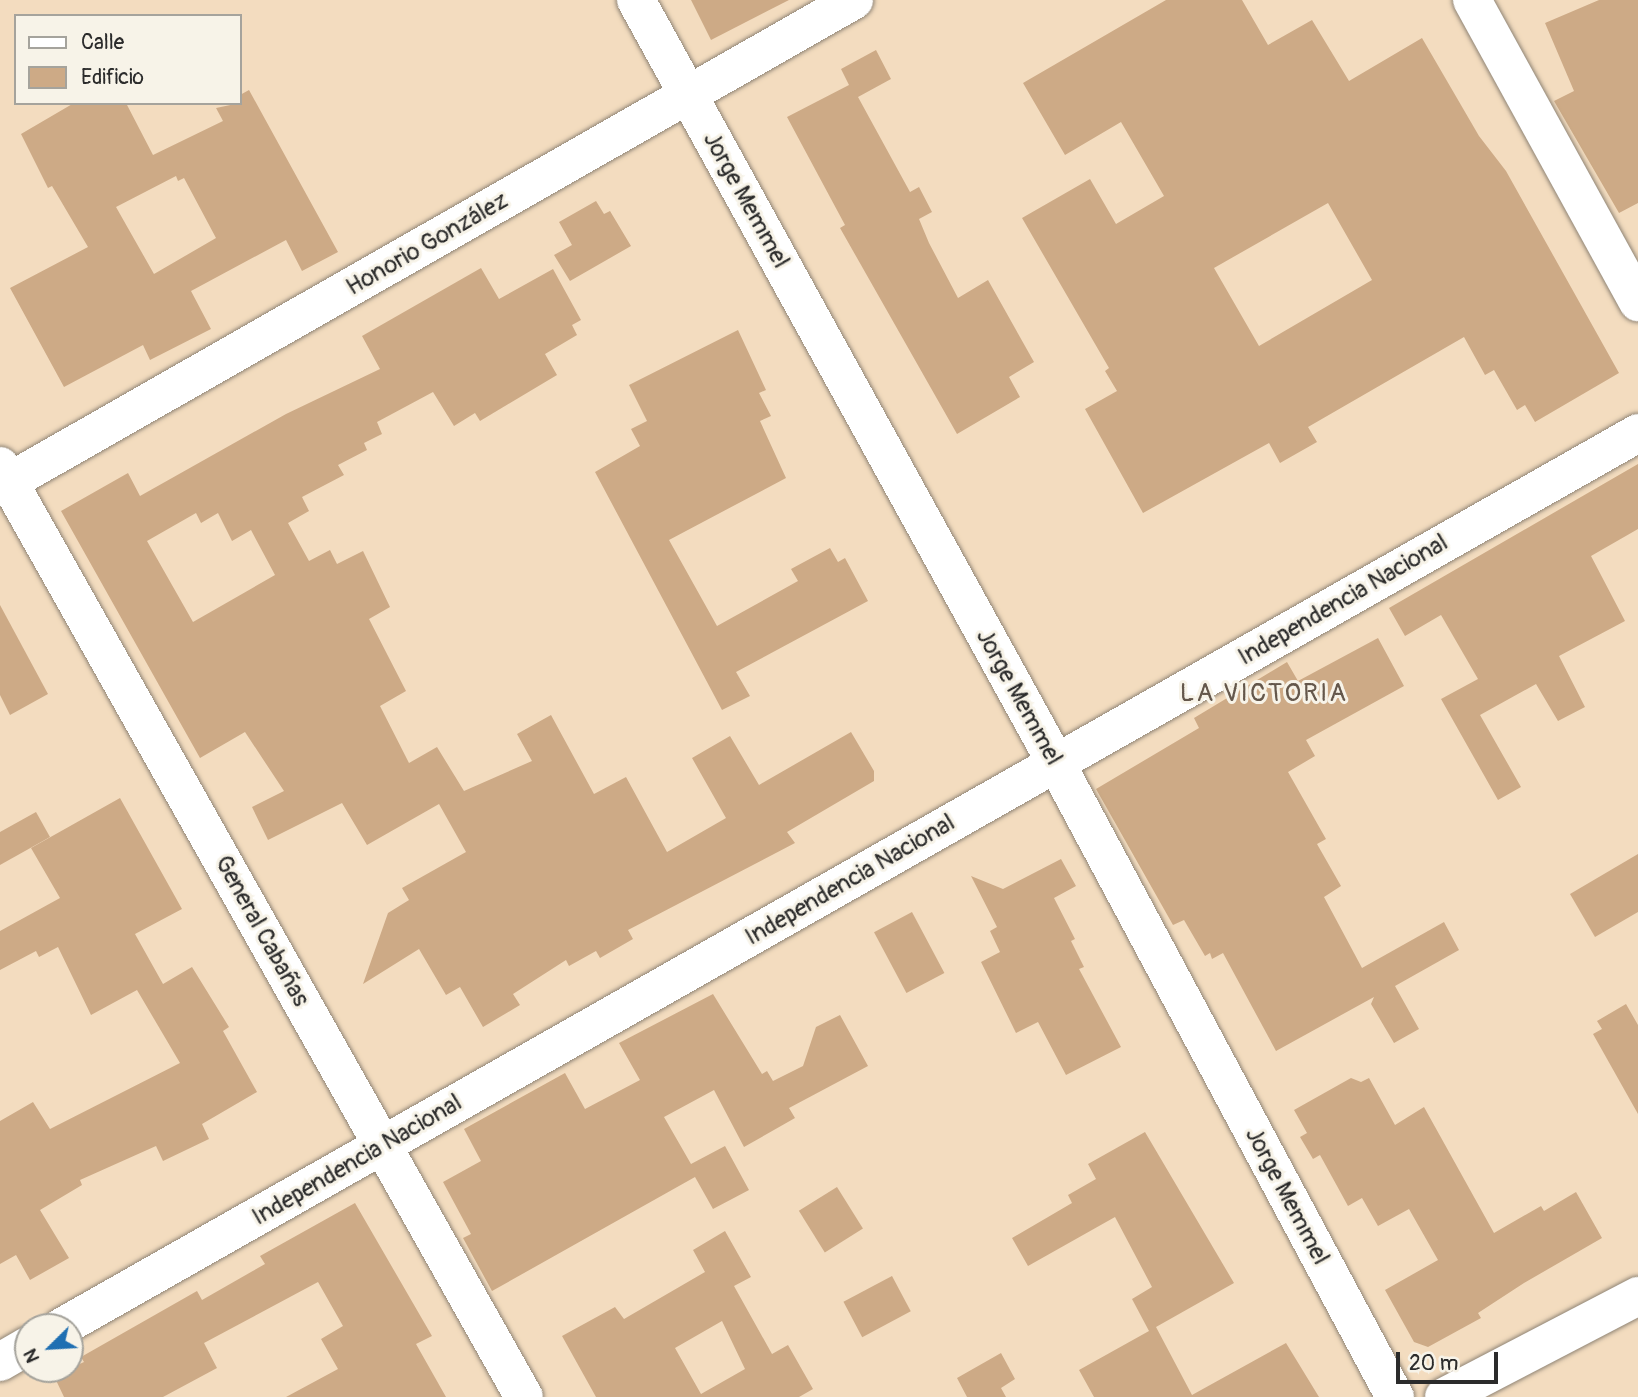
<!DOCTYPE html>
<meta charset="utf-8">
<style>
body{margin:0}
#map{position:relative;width:1638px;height:1397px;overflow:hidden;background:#f3dcbf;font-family:Pangolin,sans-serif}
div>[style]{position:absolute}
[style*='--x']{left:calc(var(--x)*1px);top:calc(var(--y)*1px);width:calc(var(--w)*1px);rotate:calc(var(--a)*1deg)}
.building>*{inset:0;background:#cdaa86;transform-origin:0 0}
.roads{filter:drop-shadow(0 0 2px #8f8475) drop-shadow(0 0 2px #8f8475)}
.minor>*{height:38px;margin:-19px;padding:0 19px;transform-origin:19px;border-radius:19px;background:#fff}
span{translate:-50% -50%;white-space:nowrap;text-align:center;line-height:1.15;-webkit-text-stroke:6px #f7f3e8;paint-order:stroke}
.street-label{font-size:24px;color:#2b2b2b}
.neighbourhood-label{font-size:26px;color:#64574b;letter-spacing:2px}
.legend{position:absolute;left:14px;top:14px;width:228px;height:91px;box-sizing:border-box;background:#f7f3e8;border:2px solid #a5a39c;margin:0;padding:9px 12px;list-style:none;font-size:21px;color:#2b2b2b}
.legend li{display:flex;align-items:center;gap:14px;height:35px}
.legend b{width:35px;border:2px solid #a5a39c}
.north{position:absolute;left:14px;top:1313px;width:70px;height:70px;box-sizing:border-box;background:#f7f3e8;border:2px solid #a5a39c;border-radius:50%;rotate:246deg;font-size:19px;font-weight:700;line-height:28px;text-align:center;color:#2b2b2b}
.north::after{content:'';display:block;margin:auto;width:24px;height:32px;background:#1f6fb2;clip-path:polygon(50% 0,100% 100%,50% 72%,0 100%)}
.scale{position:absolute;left:1396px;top:1352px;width:102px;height:32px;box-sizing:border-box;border:4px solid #2b2b2b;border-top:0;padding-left:9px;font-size:21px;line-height:24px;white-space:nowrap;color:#2b2b2b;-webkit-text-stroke:5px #f7f3e8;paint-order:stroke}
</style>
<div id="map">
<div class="building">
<div style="clip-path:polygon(691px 0,789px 0,711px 40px)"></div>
<div style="clip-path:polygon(evenodd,1166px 0,1242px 0,1268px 45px,1312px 20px,1349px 81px,1422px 38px,1479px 136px,1506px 171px,1619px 373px,1535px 422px,1525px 405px,1517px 410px,1494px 370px,1485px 375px,1464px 337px,1308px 427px,1317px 442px,1280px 463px,1269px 443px,1143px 513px,1085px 409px,1117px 391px,1105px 371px,1109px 368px,1022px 218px,1090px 179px,1116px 224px,1164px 196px,1121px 122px,1065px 155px,1023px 83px,1166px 0,1328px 203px,1372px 280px,1259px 346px,1214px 268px,1328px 203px)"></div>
<div style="clip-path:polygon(1599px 0,1638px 0,1638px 203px,1619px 213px,1554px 101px,1574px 91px,1545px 23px)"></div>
<div style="clip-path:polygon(876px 50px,891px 79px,858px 97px,910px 192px,919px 187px,932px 212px,919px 219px,929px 243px,958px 298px,988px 280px,1034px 362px,1009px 377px,1020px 397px,957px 434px,840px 228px,845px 225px,787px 117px,849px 85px,841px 69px)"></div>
<div style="clip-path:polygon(evenodd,249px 90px,338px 252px,302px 271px,286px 240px,191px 291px,211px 329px,150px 360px,143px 345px,64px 387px,10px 288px,88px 247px,52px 186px,48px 188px,21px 134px,74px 103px,126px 103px,153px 155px,223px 121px,216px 108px,240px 103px,240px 95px,249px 90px,176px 176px,178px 181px,184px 178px,216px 238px,154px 274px,116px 207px,176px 176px)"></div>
<div style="clip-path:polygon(596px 201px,604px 214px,610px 211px,631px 246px,570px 281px,554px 255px,572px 245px,559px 222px)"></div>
<div style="clip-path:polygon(evenodd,481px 268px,499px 299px,553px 269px,581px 320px,572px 325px,577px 335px,545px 354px,557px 375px,480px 421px,475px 413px,454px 426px,433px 392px,377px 422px,382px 434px,364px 443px,367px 450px,338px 465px,344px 475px,302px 497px,309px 511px,288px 523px,309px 561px,330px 550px,337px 564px,363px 551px,390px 607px,369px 619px,406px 691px,380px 706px,409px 763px,437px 747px,464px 791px,532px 761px,517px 734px,551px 715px,594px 794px,626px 777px,667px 852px,726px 818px,692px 758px,730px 736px,759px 785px,851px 732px,874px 771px,874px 781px,787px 832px,795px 843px,628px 930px,633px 939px,600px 958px,596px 951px,569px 966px,566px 960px,513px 994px,520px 1005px,483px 1027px,460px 987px,446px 995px,419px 949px,363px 984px,388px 913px,409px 900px,402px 888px,466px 852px,439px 804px,367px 845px,342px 803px,268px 840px,252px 807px,284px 791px,245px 732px,200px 758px,61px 511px,128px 473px,140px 496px,286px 414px,380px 369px,362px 336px,481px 268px,196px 513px,201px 523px,218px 513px,232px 541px,251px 530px,275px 575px,193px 622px,147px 541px,196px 513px)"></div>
<div style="clip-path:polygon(738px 330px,766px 390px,759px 393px,771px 416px,760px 421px,786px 478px,669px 540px,717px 626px,798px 581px,791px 569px,830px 548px,838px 562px,845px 558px,868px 601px,736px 672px,750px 696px,722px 710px,595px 472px,640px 446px,631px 429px,647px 421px,629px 385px)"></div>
<div style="clip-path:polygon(1638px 464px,1638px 529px,1591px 556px,1625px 621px,1559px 656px,1585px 707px,1558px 721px,1536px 684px,1480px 715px,1521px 787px,1498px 800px,1441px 699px,1478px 679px,1441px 615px,1405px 636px,1389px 608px)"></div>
<div style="clip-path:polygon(0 605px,48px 694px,10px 715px,0 695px)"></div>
<div style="clip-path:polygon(1378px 638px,1404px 686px,1306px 740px,1315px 756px,1288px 772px,1326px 839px,1317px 844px,1341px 886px,1324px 897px,1362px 968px,1444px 922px,1459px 950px,1395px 986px,1419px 1029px,1394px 1043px,1371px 1004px,1374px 997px,1276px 1051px,1223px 953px,1212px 959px,1210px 953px,1205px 956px,1184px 920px,1173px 925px,1096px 789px,1199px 728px,1194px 718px,1287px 662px,1298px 681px)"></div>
<div style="clip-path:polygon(120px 798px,182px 909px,135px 934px,163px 984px,192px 967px,229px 1027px,223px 1031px,257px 1092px,202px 1124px,209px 1139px,163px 1161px,156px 1146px,80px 1180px,82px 1185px,40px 1210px,69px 1258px,30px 1280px,16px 1255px,0 1264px,0 1121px,33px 1102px,50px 1129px,180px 1063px,137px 990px,91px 1015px,58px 947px,39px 957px,36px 951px,0 970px,0 931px,60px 898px,31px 848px)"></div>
<div style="clip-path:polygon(36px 812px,50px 837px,0 865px,0 832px)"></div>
<div style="clip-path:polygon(1638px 854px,1638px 912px,1595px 937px,1570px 894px)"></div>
<div style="clip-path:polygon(1061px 859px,1076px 886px,1054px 898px,1075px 939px,1071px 941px,1084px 967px,1079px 969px,1121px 1047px,1066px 1075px,1038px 1022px,1016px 1033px,981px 962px,1000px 952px,990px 931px,997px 927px,971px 876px,1003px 889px)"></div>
<div style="left:912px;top:912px;width:69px;height:43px;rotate:62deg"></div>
<div style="clip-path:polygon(713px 994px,762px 1074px,767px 1071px,773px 1081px,803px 1066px,816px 1027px,840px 1015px,868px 1066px,789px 1108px,795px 1118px,744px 1147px,714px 1090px,664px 1117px,691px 1164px,725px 1146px,749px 1190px,713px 1209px,695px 1177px,492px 1291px,463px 1238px,471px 1234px,443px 1182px,481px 1161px,464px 1129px,565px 1073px,585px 1109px,640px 1080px,619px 1043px)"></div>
<div style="clip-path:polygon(1626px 1004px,1638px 1025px,1638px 1114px,1593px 1034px,1602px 1029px,1597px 1021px)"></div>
<div style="clip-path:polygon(1351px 1078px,1361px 1082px,1369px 1078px,1395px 1125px,1424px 1107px,1494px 1233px,1541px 1206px,1544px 1211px,1576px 1192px,1602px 1238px,1524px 1283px,1478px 1313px,1481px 1318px,1428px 1347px,1414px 1342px,1385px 1290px,1438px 1260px,1409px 1209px,1378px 1226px,1362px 1198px,1348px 1206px,1320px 1155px,1313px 1159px,1300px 1137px,1307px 1133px,1294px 1110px)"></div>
<div style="clip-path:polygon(1145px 1132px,1234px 1283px,1156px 1327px,1192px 1395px,1286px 1343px,1319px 1397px,1094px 1397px,1079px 1370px,1149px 1331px,1132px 1299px,1152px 1287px,1115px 1217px,1028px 1266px,1012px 1238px,1072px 1203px,1068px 1195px,1096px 1179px,1088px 1164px)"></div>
<div style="left:837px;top:1187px;width:49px;height:45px;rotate:58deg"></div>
<div style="clip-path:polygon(355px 1203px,432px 1336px,416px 1344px,446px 1397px,286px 1397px,338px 1369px,321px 1339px,343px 1326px,318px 1282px,204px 1343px,217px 1368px,163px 1397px,64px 1397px,54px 1376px,84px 1362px,81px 1357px,197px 1291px,202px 1300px,265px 1264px,260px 1256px)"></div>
<div style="clip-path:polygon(evenodd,725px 1231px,751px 1277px,734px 1286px,772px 1354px,788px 1345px,813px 1389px,799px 1397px,596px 1397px,562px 1336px,615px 1307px,624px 1319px,705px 1272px,693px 1250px,725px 1231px,722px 1321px,745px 1369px,701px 1394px,675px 1348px,722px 1321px)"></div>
<div style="left:892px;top:1276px;width:40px;height:55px;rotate:62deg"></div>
<div style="clip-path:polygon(1001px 1353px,1015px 1379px,1001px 1388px,1006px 1397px,967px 1397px,957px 1378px)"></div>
</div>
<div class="roads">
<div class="minor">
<div style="--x:636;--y:0;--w:871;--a:61.17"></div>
<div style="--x:1056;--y:763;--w:719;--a:61.87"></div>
<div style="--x:1472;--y:0;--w:345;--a:61.2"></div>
<div style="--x:0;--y:466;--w:1068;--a:60.63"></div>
<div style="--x:0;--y:487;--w:983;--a:-29.69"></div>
<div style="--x:62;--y:1327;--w:1812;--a:-29.56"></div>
<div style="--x:0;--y:1362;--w:32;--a:-30"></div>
<div style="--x:1444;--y:1397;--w:219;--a:-27.5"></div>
</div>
</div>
<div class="street-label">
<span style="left:746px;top:200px;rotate:61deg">Jorge Memmel</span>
<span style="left:427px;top:244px;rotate:-30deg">Honorio González</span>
<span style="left:1343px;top:600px;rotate:-30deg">Independencia Nacional</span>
<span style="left:1019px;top:697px;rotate:61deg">Jorge Memmel</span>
<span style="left:850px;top:880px;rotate:-30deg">Independencia Nacional</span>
<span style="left:262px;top:931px;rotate:61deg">General Cabañas</span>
<span style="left:357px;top:1160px;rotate:-30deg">Independencia Nacional</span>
<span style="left:1287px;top:1196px;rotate:62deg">Jorge Memmel</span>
</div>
<div class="neighbourhood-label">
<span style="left:1264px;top:694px">LA VICTORIA</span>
</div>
<ul class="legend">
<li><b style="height:9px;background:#fff"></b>Calle</li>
<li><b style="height:19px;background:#cdaa86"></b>Edificio</li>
</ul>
<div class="north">N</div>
<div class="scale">20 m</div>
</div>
